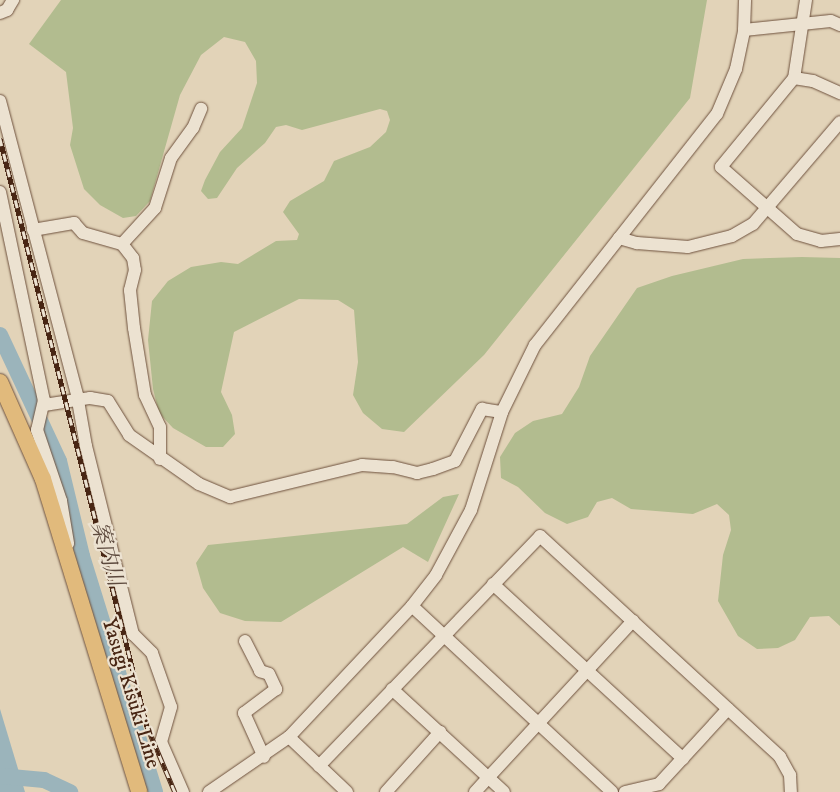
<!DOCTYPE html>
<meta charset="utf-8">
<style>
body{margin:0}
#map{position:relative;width:840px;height:792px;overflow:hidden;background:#e2d3b8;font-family:"IM FELL DW Pica","Noto Serif JP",serif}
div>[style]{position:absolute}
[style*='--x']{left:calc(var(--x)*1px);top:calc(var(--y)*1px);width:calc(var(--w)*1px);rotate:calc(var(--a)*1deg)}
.green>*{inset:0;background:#b2bc8f}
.water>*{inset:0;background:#9bb4bb}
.river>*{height:16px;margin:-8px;padding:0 8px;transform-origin:8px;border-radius:8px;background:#9bb4bb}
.roads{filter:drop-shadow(0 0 1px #6e513d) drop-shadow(0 0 1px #6e513d)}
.minor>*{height:12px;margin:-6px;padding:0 6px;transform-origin:6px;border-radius:6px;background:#ece2d1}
.major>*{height:16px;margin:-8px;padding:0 8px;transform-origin:8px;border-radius:8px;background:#e1ba7c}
.rail>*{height:4.5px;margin-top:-2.25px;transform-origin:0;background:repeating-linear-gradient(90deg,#ece2d1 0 8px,#482614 0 16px);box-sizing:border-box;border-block:1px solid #482614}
span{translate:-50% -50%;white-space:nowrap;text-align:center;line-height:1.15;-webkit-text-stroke:4.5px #ece2d1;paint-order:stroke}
.street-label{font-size:21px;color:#482614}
.water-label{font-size:22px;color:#5d4a3e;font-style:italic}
</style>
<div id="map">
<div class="green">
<div style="clip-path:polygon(61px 0,707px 0,690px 98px,484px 355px,404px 432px,382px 429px,363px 413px,353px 395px,358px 362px,354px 310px,338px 300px,299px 299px,234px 332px,221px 392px,232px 415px,235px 434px,223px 447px,206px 447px,173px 428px,159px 413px,153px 389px,148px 340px,152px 301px,168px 281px,191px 267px,221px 262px,238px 264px,276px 241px,297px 240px,299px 234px,283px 212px,290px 201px,324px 181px,334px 161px,370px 147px,386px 132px,390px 120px,387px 111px,380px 109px,302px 130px,286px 125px,276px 127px,265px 143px,237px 168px,217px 198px,208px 199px,201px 191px,205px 180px,220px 152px,242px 128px,257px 83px,256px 61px,245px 42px,224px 37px,201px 55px,180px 95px,150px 201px,136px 216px,123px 218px,100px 205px,84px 189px,70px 145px,73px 128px,66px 72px,29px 44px)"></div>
<div style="clip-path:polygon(802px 257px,840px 258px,840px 626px,829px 616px,810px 617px,795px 640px,778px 648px,757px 649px,738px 636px,718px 601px,723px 555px,731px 530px,729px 515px,717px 504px,693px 514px,631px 509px,612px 498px,597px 502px,588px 517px,567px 524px,545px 513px,518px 487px,501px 478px,500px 457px,515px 433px,533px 421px,562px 414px,579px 387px,590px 356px,637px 288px,672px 276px,743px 259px)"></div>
<div style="clip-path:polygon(459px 494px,428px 562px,403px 547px,281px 622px,245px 621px,220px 613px,203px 588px,196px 563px,208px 545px,407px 524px,443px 497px)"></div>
</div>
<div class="water">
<div style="clip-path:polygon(0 709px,25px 792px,0 792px)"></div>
</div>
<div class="river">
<div style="--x:0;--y:335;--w:139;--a:64.9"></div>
<div style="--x:59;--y:461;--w:98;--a:76.4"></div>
<div style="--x:82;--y:556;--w:247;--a:72.8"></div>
<div style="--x:0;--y:776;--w:44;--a:5.2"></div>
<div style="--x:44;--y:780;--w:29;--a:25"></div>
</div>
<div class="roads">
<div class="minor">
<div style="--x:806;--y:0;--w:79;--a:98.7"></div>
<div style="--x:794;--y:78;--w:115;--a:129.4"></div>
<div style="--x:721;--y:167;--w:101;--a:41.4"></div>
<div style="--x:797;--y:234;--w:25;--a:16"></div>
<div style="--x:821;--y:241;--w:19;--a:-6"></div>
<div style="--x:0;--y:13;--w:8;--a:-23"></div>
<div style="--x:7;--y:10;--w:12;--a:-59"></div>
<div style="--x:744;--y:30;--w:87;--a:-5.9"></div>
<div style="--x:831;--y:21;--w:10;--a:24"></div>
<div style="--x:794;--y:78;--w:19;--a:9"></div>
<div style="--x:813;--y:81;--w:30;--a:24"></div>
<div style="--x:0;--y:101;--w:304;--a:75.3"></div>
<div style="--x:77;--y:395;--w:52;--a:80"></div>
<div style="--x:86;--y:446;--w:194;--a:76"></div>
<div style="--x:133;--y:634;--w:27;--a:45"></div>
<div style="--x:152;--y:653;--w:57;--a:70.6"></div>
<div style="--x:171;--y:707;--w:36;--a:106"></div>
<div style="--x:161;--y:742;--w:55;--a:66.3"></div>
<div style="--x:0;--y:192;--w:213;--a:78.1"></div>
<div style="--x:44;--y:400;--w:31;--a:103"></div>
<div style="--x:37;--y:430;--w:75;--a:71.3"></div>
<div style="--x:61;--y:501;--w:43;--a:80.5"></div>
<div style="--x:33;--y:230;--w:42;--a:-9.7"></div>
<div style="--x:74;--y:223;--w:13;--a:48"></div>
<div style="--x:83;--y:233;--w:41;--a:15.8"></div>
<div style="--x:122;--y:244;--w:18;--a:52"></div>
<div style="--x:133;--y:258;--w:12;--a:81"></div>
<div style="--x:135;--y:270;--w:21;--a:104"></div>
<div style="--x:130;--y:290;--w:38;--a:84"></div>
<div style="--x:134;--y:328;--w:68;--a:80.7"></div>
<div style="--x:145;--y:395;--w:35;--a:65"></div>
<div style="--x:160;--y:427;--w:32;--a:90"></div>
<div style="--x:619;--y:238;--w:19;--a:16"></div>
<div style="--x:637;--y:243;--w:51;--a:4.5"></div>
<div style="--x:688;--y:247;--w:45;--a:-14"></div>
<div style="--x:732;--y:236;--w:24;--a:-30"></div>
<div style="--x:753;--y:224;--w:134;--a:-49.5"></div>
<div style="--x:122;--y:244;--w:49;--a:-47.5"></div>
<div style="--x:155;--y:208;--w:52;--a:-72.3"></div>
<div style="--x:171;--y:158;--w:37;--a:-54"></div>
<div style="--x:193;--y:128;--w:21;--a:-67"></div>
<div style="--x:44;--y:405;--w:47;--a:-8.7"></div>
<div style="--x:90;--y:398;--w:18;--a:9"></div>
<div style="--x:108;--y:401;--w:40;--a:58"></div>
<div style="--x:129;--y:435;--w:85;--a:35"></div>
<div style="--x:199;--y:484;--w:34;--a:23"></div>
<div style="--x:230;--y:497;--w:136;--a:-13.6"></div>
<div style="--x:362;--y:465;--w:31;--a:4"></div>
<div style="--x:393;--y:467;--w:25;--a:14"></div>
<div style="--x:417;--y:473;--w:16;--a:-14"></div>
<div style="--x:433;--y:469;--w:23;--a:-20"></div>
<div style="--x:455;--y:461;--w:59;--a:-62.6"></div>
<div style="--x:482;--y:409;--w:20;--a:9"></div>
<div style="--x:493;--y:584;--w:258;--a:42.6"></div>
<div style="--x:412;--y:606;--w:273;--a:42.9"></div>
<div style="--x:245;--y:641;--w:34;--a:63"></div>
<div style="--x:260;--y:671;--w:9;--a:18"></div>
<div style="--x:269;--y:674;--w:17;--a:65"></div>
<div style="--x:276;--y:689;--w:40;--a:143"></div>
<div style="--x:244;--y:713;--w:48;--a:65.6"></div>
<div style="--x:392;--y:689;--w:152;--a:42.6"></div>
<div style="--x:289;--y:737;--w:80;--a:43.5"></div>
<div style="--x:319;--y:766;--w:319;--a:-46.1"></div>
<div style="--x:540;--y:536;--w:326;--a:42.6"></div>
<div style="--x:780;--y:757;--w:21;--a:61"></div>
<div style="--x:790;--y:775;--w:17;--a:87"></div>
<div style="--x:209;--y:792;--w:97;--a:-34.5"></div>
<div style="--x:289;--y:737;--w:180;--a:-46.8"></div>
<div style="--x:412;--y:606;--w:39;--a:-52"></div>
<div style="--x:436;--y:575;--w:74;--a:-61.7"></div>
<div style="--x:471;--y:510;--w:103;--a:-72.4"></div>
<div style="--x:502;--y:412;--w:75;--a:-63.8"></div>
<div style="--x:535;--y:345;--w:294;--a:-51.8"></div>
<div style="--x:717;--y:114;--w:49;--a:-67.1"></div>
<div style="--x:736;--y:69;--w:40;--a:-78"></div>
<div style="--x:744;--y:30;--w:30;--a:-88"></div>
<div style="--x:386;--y:792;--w:81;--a:-48"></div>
<div style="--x:475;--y:792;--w:233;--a:-47.3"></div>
<div style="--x:625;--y:792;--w:35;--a:-13"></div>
<div style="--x:659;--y:784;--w:102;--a:-47.4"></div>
</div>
<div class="major">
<div style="--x:0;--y:382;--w:106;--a:66.1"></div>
<div style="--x:43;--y:479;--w:327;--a:72.9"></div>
</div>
</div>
<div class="rail">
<div style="--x:0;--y:138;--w:606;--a:75.96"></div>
<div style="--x:147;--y:726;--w:72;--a:67"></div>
</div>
<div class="street-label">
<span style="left:131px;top:693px;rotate:73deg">Yasugi Kisuki Line</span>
</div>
<div class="water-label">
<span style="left:107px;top:554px;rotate:74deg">案内川</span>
</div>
</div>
